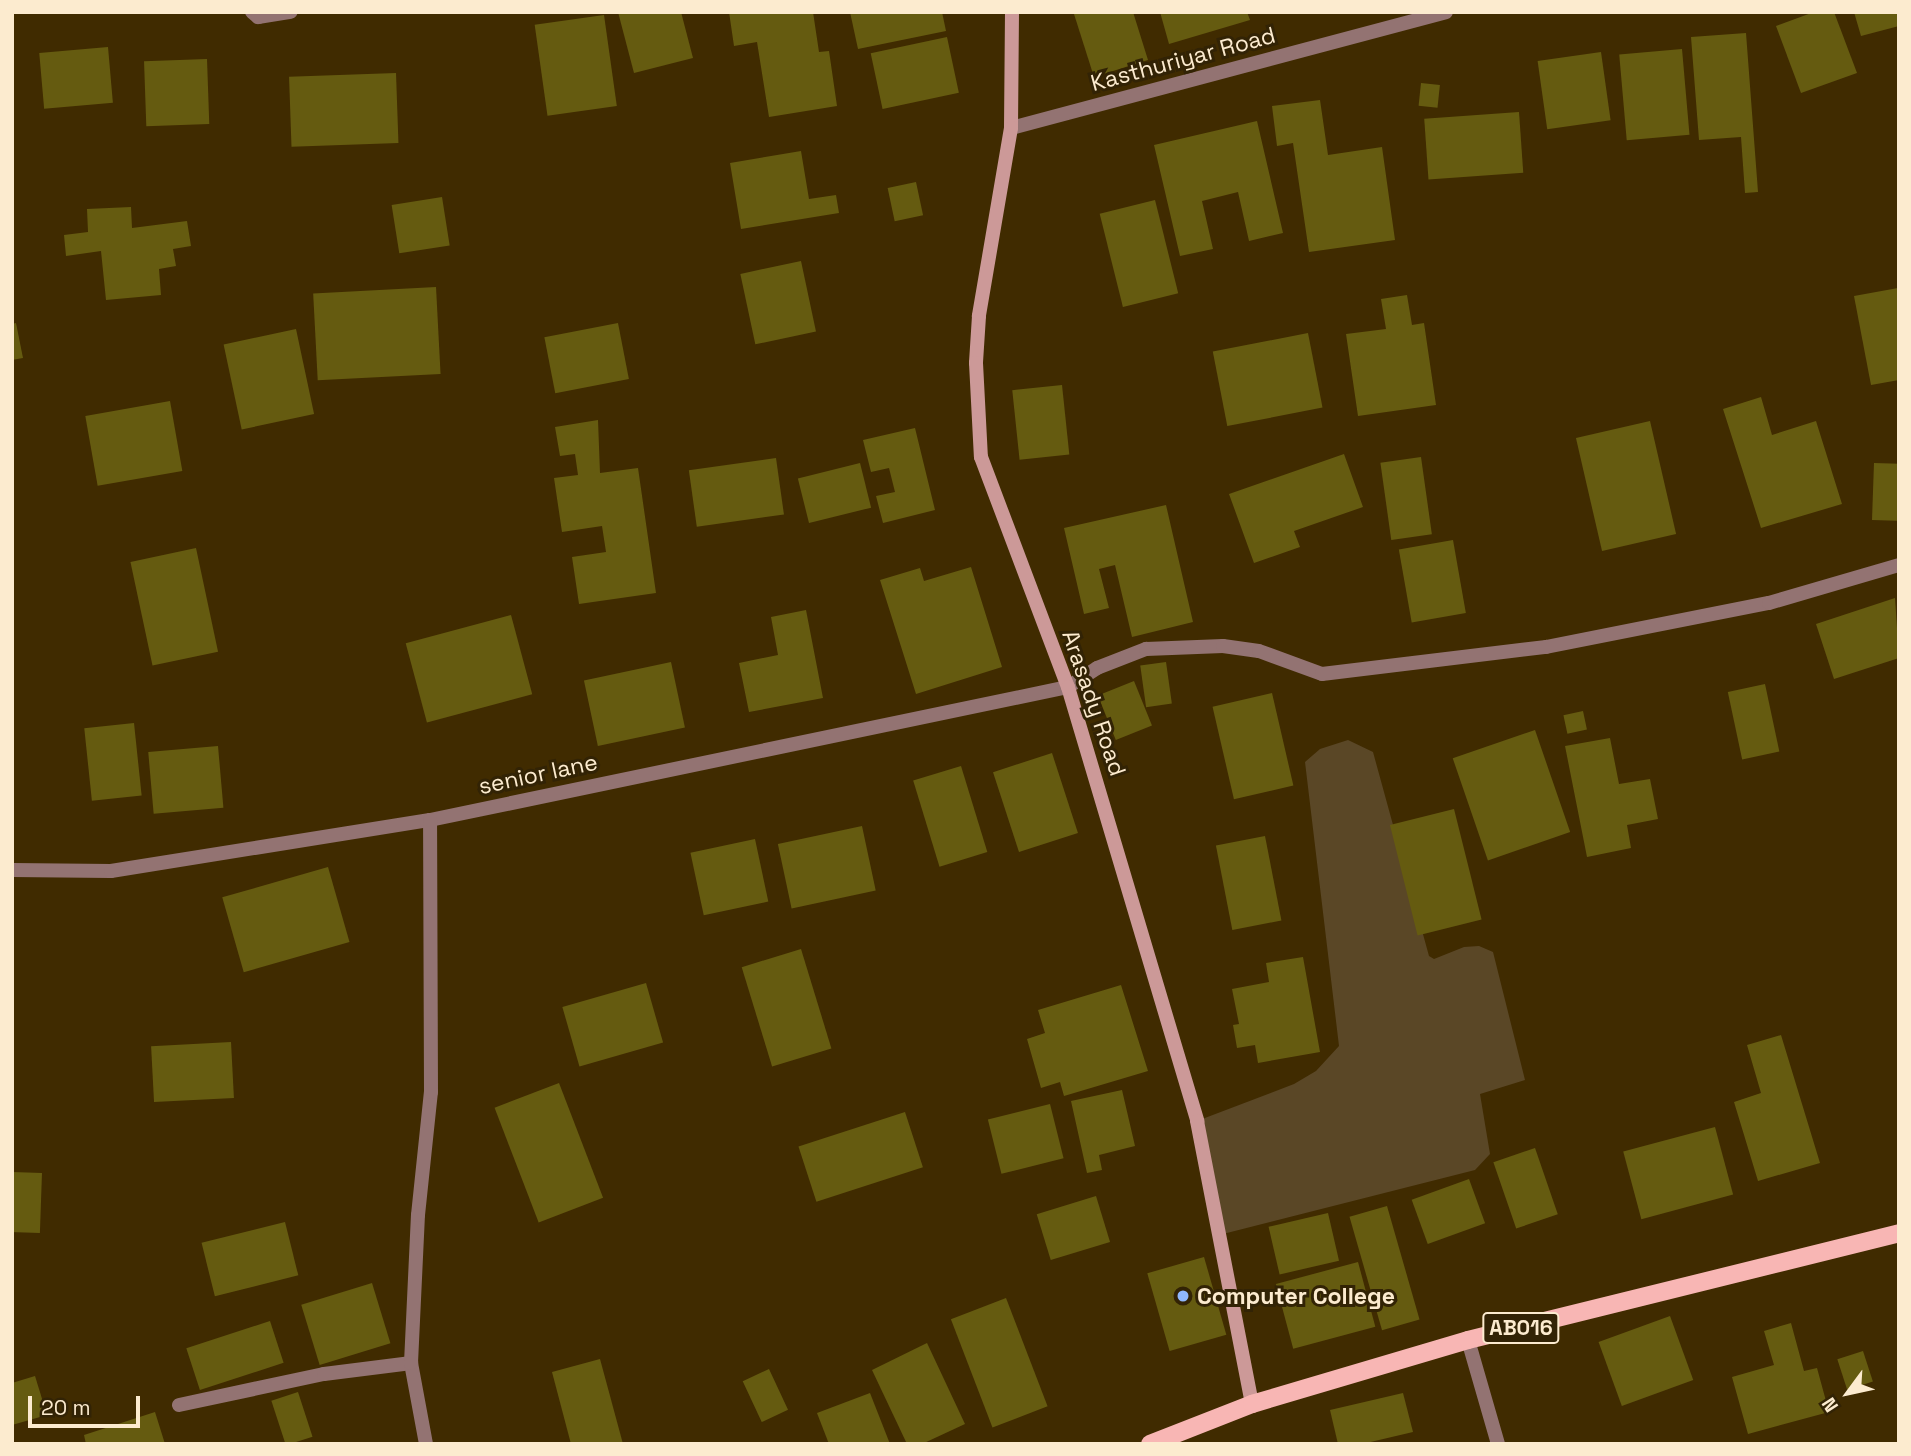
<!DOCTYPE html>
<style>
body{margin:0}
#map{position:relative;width:1911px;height:1456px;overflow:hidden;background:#402b00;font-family:"Space Grotesk",sans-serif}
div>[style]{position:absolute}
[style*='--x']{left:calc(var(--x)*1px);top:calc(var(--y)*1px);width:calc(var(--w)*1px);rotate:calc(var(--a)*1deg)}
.green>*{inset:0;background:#5a4726}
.building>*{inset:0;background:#655b10;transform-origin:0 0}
.minor>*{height:14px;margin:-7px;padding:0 7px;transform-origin:7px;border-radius:7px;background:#937372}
.secondary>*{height:14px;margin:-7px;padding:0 7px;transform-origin:7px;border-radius:7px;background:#cc9998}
.primary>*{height:18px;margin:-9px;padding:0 9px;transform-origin:9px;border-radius:9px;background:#f8b6b4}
.dots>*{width:19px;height:19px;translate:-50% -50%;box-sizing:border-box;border:4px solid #322305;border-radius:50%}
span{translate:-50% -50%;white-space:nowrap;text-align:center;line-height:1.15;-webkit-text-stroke:6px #322305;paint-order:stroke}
.shield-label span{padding:2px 5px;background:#322305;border:2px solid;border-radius:5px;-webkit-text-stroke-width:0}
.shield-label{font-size:21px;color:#fcebcf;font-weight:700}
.street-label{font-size:23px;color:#fcebcf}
.poi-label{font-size:23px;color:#fcebcf;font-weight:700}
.left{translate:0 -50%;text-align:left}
.frame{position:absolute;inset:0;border:14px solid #fcebcf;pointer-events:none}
.north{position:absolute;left:1813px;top:1358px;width:70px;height:70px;-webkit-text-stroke:5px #322305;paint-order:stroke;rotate:237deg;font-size:19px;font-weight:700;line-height:28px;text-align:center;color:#fcebcf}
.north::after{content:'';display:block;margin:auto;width:24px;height:32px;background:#fcebcf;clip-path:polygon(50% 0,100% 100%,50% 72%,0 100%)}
.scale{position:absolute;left:28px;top:1396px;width:112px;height:32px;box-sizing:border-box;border:4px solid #fcebcf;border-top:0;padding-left:9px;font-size:21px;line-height:24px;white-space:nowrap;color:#fcebcf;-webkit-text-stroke:5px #322305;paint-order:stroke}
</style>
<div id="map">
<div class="green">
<div style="clip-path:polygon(1348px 740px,1373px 752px,1429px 956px,1434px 959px,1464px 947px,1479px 946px,1493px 952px,1525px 1080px,1480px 1094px,1490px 1154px,1475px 1170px,1219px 1235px,1197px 1121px,1294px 1084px,1316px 1071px,1339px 1046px,1305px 762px,1320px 749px)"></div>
</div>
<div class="building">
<div style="clip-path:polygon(618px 12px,681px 12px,693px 58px,634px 73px)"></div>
<div style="clip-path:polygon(729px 12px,813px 12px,819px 52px,829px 51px,837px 106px,769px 117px,757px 42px,734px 46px)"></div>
<div style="clip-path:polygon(850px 12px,942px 12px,946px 31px,858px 49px)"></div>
<div style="clip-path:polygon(1133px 12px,1148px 60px,1094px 77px,1074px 14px)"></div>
<div style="clip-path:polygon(1160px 12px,1247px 12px,1250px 20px,1169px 44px)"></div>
<div style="clip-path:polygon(1814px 12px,1834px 12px,1857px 73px,1801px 93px,1776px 26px)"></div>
<div style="clip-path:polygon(1854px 12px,1899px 12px,1899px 26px,1861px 36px)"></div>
<div style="left:604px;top:15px;width:92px;height:70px;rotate:82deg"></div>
<div style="clip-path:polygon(1746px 33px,1758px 192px,1745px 193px,1741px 137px,1699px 140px,1691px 37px)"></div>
<div style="left:947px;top:37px;width:57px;height:78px;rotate:78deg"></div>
<div style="left:108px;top:47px;width:56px;height:69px;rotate:85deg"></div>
<div style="left:1682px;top:49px;width:86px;height:63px;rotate:85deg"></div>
<div style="left:1601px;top:52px;width:69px;height:64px;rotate:82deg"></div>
<div style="left:207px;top:59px;width:65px;height:63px;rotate:88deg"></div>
<div style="left:396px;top:73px;width:70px;height:107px;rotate:88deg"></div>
<div style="left:1421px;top:83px;width:19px;height:23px;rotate:6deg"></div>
<div style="clip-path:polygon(1320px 100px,1328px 155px,1382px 147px,1395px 240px,1309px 252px,1293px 143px,1277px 146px,1272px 106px)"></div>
<div style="left:1519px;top:112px;width:61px;height:95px;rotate:86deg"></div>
<div style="clip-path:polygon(1257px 121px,1283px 233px,1249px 241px,1238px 192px,1202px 201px,1213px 249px,1180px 256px,1154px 145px)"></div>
<div style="clip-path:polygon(801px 151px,809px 199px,836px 195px,839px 213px,741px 229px,730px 163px)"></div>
<div style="left:916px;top:182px;width:34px;height:29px;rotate:78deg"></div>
<div style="left:442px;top:197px;width:49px;height:51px;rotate:81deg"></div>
<div style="left:1155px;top:200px;width:96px;height:57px;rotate:76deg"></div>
<div style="clip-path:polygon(131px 207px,132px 228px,187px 221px,191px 246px,173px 249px,176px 266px,159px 269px,161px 295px,106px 300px,101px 251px,66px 256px,64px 235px,88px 232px,87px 209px)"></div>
<div style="left:801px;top:261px;width:72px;height:62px;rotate:78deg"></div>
<div style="left:436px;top:287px;width:87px;height:123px;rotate:87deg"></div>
<div style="clip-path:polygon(1898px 288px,1899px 380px,1871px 385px,1854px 296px)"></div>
<div style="clip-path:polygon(1407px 295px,1412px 325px,1424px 323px,1436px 405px,1358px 416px,1346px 334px,1386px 329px,1381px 299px)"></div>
<div style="clip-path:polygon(16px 323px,23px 358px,12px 360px,12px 324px)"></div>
<div style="left:618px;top:323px;width:57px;height:75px;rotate:79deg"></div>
<div style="left:296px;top:329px;width:87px;height:74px;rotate:78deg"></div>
<div style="left:1308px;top:333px;width:76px;height:97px;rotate:79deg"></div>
<div style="left:1062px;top:385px;width:70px;height:50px;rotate:84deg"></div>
<div style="clip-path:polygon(1761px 397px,1772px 435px,1816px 421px,1842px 504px,1761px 528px,1723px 409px)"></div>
<div style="left:170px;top:401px;width:71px;height:86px;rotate:80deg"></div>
<div style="clip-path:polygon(598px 420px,600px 473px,638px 468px,656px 593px,579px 604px,572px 557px,606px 552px,602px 526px,562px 532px,554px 478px,578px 475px,575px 454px,560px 456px,555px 427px)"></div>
<div style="left:1650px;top:421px;width:116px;height:76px;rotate:77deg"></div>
<div style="clip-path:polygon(915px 428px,935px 510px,883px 523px,876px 496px,895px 492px,889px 468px,871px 472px,863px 440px)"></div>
<div style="clip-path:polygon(1344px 454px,1363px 507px,1294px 531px,1300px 547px,1254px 563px,1229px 494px)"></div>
<div style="left:1421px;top:457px;width:78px;height:41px;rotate:82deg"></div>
<div style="left:776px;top:458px;width:57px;height:88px;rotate:82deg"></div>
<div style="left:860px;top:463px;width:46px;height:64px;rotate:76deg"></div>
<div style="left:1874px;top:463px;width:25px;height:57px;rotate:2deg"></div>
<div style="clip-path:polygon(1166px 505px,1193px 622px,1132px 637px,1115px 565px,1099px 569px,1109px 608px,1084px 614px,1064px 528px)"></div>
<div style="left:1453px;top:540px;width:74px;height:55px;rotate:80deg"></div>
<div style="left:196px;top:548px;width:106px;height:67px;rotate:78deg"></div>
<div style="clip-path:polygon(971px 567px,1002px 667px,916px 694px,880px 580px,920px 568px,924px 581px)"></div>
<div style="clip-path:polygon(1895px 598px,1899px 658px,1834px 679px,1816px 624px)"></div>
<div style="clip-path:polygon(806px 610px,823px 698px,749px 712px,739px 663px,778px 655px,771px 617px)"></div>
<div style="left:511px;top:615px;width:82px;height:109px;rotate:75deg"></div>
<div style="left:671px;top:662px;width:67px;height:89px;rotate:78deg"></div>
<div style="left:1166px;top:662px;width:42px;height:26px;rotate:82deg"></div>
<div style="left:1134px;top:681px;width:48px;height:39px;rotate:68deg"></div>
<div style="left:1765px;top:684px;width:69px;height:38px;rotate:78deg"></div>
<div style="left:1272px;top:693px;width:95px;height:61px;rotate:77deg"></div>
<div style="left:1583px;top:711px;width:19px;height:20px;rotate:78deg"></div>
<div style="left:134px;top:723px;width:73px;height:50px;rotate:84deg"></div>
<div style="left:1535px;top:730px;width:108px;height:87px;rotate:71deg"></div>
<div style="clip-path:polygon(1610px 738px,1619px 784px,1650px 779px,1658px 819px,1627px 825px,1631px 848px,1587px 857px,1565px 746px)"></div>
<div style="left:218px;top:746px;width:62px;height:70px;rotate:85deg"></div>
<div style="left:1052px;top:753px;width:84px;height:62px;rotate:72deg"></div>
<div style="left:961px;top:766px;width:90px;height:50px;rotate:73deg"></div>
<div style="left:1454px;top:809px;width:114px;height:66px;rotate:76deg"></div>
<div style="left:862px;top:826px;width:66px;height:86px;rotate:78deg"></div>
<div style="left:1265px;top:836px;width:86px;height:50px;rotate:79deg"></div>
<div style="left:755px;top:839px;width:64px;height:66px;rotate:78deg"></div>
<div style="left:328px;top:867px;width:78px;height:110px;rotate:74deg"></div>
<div style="left:801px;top:949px;width:104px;height:62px;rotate:73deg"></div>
<div style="clip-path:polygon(1303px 957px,1320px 1052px,1258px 1063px,1255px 1045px,1237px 1048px,1233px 1025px,1239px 1024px,1232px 989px,1269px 982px,1266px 963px)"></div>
<div style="left:646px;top:983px;width:62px;height:87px;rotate:74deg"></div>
<div style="clip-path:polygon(1121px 985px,1148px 1071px,1064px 1096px,1060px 1082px,1041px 1088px,1027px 1039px,1045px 1033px,1038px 1010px)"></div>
<div style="clip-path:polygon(1781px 1035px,1820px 1163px,1758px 1181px,1734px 1102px,1761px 1093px,1747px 1045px)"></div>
<div style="left:231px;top:1042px;width:56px;height:80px;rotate:87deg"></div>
<div style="left:559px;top:1083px;width:123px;height:69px;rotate:69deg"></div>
<div style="clip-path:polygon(1122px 1090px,1135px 1146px,1099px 1155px,1102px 1170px,1087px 1173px,1071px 1101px)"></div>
<div style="left:1050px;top:1104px;width:56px;height:64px;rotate:76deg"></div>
<div style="left:905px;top:1112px;width:58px;height:112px;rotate:72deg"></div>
<div style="left:1715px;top:1127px;width:70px;height:95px;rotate:75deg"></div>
<div style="left:1535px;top:1148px;width:70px;height:44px;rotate:71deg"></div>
<div style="left:12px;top:1172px;width:30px;height:60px;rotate:2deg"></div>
<div style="left:1469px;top:1179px;width:47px;height:61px;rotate:70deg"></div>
<div style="left:1096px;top:1196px;width:48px;height:62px;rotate:73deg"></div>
<div style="left:1387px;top:1206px;width:118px;height:39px;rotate:74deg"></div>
<div style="left:1328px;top:1213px;width:49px;height:61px;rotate:77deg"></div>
<div style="left:285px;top:1222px;width:55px;height:86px;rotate:76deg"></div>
<div style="left:1204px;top:1257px;width:81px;height:59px;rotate:74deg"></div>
<div style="left:1358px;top:1262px;width:67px;height:85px;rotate:75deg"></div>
<div style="left:372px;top:1283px;width:63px;height:74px;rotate:73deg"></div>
<div style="left:1006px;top:1298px;width:116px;height:59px;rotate:69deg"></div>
<div style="left:1670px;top:1316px;width:68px;height:76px;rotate:70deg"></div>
<div style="left:270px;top:1321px;width:44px;height:88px;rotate:72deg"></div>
<div style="clip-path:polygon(1791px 1323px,1804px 1371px,1817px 1368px,1829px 1412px,1748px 1434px,1732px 1377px,1774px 1365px,1764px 1331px)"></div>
<div style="clip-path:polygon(927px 1343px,965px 1424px,922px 1444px,907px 1444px,872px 1370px)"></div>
<div style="left:1863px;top:1351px;width:32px;height:27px;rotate:72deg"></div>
<div style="clip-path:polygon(600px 1359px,623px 1444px,571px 1444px,552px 1372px)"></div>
<div style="left:769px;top:1369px;width:45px;height:29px;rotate:65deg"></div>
<div style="clip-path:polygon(35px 1376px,47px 1415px,12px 1425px,12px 1383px)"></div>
<div style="left:298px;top:1392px;width:47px;height:28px;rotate:72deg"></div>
<div style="clip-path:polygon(870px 1393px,890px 1444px,829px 1444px,817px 1413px)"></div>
<div style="clip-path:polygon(1403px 1393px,1413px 1432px,1362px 1444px,1338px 1444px,1330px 1410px)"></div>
<div style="clip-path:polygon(155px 1412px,165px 1444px,86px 1444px,84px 1435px)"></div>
</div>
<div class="minor">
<div style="--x:252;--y:12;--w:8;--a:40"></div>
<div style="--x:258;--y:17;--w:33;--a:-9"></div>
<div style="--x:1011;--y:128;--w:450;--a:-14.9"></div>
<div style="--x:12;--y:870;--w:99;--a:0.6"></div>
<div style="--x:111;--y:871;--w:323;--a:-9.1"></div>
<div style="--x:430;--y:820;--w:652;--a:-11.78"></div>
<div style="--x:1068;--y:687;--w:35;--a:-33"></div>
<div style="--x:1097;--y:668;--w:53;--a:-21.2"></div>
<div style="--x:1146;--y:649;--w:77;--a:-2.2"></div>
<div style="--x:1223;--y:646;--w:36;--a:8"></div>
<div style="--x:1259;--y:651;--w:67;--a:20.1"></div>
<div style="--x:1322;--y:674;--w:226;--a:-6.9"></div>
<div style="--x:1546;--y:647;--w:227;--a:-11.2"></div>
<div style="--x:1769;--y:603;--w:135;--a:-16.3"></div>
<div style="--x:1468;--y:1340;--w:108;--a:73.9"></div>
<div style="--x:179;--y:1405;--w:148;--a:-12.1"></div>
<div style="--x:324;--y:1374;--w:88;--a:-7.2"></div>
<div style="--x:426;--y:1444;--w:82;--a:-100.5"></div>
<div style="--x:411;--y:1363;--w:148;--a:-87.3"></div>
<div style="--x:418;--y:1215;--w:124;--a:-84"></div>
<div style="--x:431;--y:1092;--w:272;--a:-90.2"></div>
</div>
<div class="secondary">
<div style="--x:1012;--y:12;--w:116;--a:90.5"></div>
<div style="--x:1011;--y:128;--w:191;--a:99.7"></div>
<div style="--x:979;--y:316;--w:47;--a:93.7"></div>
<div style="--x:976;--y:363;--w:94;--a:87"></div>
<div style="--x:981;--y:457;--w:246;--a:69.3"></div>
<div style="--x:1068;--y:687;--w:453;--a:73.4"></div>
<div style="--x:1197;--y:1121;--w:288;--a:79"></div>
</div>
<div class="primary">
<div style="--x:1150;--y:1444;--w:110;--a:-21.4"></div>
<div style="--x:1252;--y:1404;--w:225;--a:-16.5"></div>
<div style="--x:1468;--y:1340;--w:444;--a:-13.9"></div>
</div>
<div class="dots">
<div style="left:1183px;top:1296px;background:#90b8fd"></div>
</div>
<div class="shield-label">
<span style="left:1521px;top:1328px">AB016</span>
</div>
<div class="street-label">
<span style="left:1183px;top:59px;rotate:-15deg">Kasthuriyar Road</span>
<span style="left:1094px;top:703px;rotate:71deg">Arasady Road</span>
<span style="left:538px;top:774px;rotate:-12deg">senior lane</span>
</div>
<div class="poi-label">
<span class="left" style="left:1197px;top:1296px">Computer College</span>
</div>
<div class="frame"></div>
<div class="north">N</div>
<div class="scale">20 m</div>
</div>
